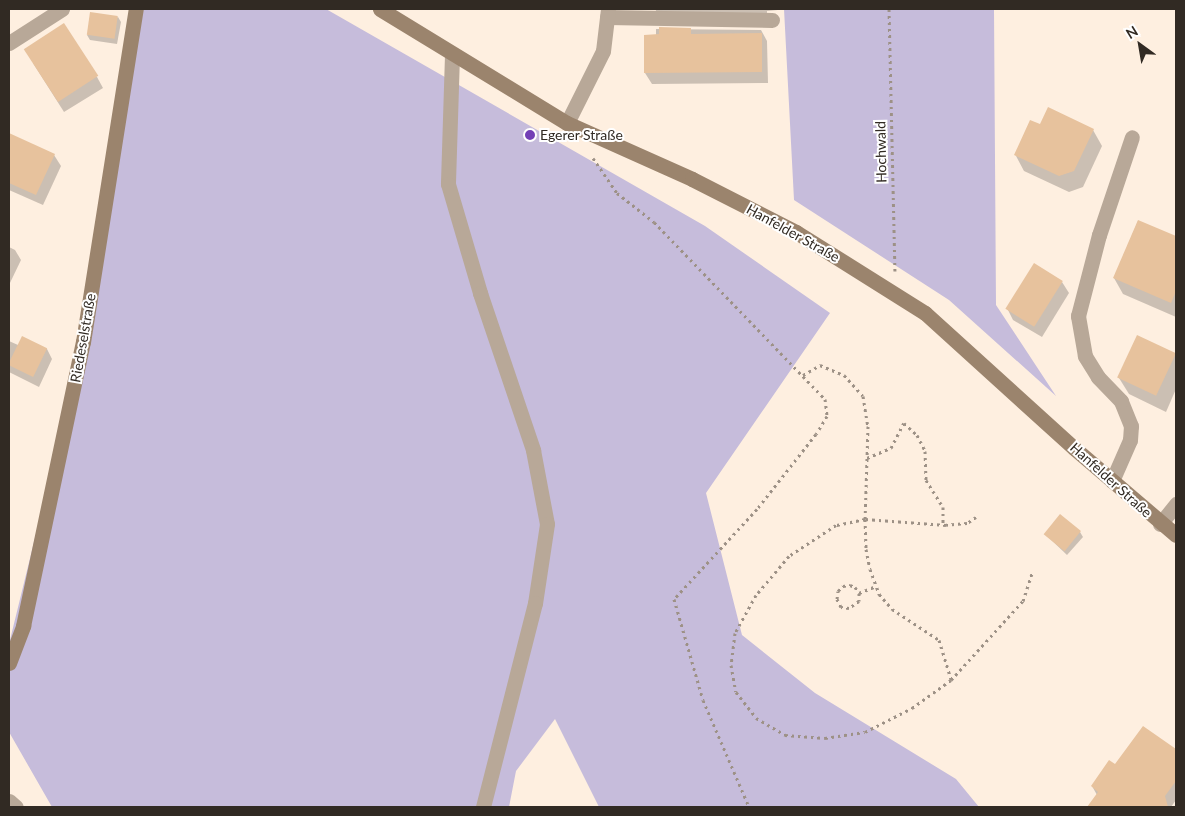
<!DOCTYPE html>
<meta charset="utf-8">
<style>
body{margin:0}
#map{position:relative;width:1185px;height:816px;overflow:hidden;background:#feefe0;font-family:Lato,sans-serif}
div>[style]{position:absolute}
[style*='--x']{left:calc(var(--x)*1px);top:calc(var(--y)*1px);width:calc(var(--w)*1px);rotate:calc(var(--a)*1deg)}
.green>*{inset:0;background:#c6bcdb}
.shadow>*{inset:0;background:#0003}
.building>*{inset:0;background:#e7c29d;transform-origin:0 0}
.path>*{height:3px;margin-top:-1.5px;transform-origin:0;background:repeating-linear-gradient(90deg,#9d9186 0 2.5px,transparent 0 6.5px)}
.lane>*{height:15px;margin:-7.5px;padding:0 7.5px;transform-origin:7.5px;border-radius:7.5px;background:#b8a898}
.street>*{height:15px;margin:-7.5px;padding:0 7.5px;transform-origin:7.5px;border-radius:7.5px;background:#b8a898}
.secondary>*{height:15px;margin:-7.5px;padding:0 7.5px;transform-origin:7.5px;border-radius:7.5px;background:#9b846d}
.dots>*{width:14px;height:14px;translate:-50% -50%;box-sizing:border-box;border:2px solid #fff;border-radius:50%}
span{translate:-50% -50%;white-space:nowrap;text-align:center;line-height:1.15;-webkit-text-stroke:4px #fff;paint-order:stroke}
.poi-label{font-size:14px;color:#312a23}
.left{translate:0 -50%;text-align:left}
.street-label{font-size:14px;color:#312a23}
.frame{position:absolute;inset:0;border:10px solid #312a23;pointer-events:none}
.north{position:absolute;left:1115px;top:20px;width:50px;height:50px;-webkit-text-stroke:4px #fff;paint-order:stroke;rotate:328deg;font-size:14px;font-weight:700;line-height:20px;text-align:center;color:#312a23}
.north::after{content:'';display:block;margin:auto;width:18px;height:22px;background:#312a23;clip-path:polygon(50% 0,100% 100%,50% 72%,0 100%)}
</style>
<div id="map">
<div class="green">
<div style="clip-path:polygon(136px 9px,326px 9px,705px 226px,830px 313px,706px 493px,742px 635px,815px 693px,956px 779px,979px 807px,599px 807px,555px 719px,516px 771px,509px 807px,52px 807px,9px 732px,9px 644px,83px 342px)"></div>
<div style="clip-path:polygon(784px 9px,994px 9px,996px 305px,1056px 396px,949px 300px,794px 200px)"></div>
</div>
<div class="shadow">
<div style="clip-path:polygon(655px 9px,789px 9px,767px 11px,767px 21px,661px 19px)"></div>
<div style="clip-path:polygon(118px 17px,121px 22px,117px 44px,90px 40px,87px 35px)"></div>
<div style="clip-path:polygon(656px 29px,761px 30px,767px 41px,768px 83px,652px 84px,645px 73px,656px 36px)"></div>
<div style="clip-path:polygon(33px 63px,97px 77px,103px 88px,64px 112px)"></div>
<div style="clip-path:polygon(1040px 126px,1093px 130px,1102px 146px,1083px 187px,1069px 192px,1024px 171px,1015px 154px)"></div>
<div style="clip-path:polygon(9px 135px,54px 155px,61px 166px,43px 205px,9px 190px)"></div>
<div style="clip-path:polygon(1138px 221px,1176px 237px,1176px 317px,1123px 294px,1114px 278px)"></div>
<div style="clip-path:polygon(9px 247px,15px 250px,21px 260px,9px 285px)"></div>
<div style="clip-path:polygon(1062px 282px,1069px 293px,1042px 337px,1013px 320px,1007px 308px)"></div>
<div style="clip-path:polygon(9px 341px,18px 345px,47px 349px,52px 359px,39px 387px,9px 372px)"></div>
<div style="clip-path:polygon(1175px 354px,1176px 389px,1166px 412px,1129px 394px,1119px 378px)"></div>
<div style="clip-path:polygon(1080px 532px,1083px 537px,1067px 555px,1045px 534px)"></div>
<div style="clip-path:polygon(1143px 727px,1176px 751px,1176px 800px,1171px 807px,1089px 807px,1097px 795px,1092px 786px,1116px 765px)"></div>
</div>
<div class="building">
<div style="left:90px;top:12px;width:28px;height:23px;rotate:8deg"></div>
<div style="left:64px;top:23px;width:63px;height:48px;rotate:57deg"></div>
<div style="clip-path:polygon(659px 27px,691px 28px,691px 34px,762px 33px,762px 72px,644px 73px,644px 35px,659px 34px)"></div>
<div style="clip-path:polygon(1048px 107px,1094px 129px,1074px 171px,1059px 176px,1014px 155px,1030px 120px,1040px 124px)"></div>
<div style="clip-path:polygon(9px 133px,55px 154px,36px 195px,9px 183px)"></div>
<div style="clip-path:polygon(1138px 220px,1176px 236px,1176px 291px,1171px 303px,1113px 278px)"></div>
<div style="left:1034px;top:263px;width:34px;height:54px;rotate:32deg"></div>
<div style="left:1137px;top:335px;width:43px;height:47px;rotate:25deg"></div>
<div style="left:22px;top:336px;width:28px;height:32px;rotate:26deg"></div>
<div style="left:1060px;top:514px;width:27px;height:26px;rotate:39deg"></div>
<div style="clip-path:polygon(1143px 726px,1176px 749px,1176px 781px,1165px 796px,1168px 807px,1087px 807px,1098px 792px,1091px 786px,1109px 760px,1115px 764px)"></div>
</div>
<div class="path">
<div style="--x:889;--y:9;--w:262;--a:88.7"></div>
<div style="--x:593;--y:158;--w:42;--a:55.6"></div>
<div style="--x:617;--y:193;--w:47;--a:38.1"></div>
<div style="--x:654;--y:222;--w:246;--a:46"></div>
<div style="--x:825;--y:399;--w:17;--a:83"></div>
<div style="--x:827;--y:416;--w:21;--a:121"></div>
<div style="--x:816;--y:434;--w:95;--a:128.2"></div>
<div style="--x:757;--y:509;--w:122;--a:132.7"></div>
<div style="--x:674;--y:599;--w:105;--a:74"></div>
<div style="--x:703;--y:700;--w:116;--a:66.7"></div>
<div style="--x:803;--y:375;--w:20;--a:-30"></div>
<div style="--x:820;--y:365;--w:26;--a:23"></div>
<div style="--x:844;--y:375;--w:28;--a:48"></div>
<div style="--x:863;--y:396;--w:30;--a:81"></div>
<div style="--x:868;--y:426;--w:93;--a:91.8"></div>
<div style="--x:865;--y:519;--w:30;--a:88"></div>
<div style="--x:866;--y:549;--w:20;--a:79"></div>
<div style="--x:870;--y:569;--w:27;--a:70"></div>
<div style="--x:879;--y:594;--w:20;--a:49"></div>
<div style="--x:892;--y:609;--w:56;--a:33.4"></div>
<div style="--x:939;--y:640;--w:41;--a:72.9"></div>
<div style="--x:867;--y:458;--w:26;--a:-23"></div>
<div style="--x:891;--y:448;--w:28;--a:-63"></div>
<div style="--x:904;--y:423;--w:18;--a:43"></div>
<div style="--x:917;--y:435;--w:18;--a:63"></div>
<div style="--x:925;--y:451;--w:29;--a:88"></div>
<div style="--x:926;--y:480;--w:32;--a:58"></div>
<div style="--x:943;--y:507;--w:17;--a:90"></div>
<div style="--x:976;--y:517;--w:11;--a:146"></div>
<div style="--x:967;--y:523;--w:21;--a:175"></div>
<div style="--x:946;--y:525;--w:81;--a:-175.8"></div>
<div style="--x:865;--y:519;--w:30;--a:168"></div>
<div style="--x:836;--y:525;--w:56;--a:146.6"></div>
<div style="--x:789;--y:556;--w:51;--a:130.2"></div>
<div style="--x:756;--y:595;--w:43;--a:118.9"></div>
<div style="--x:735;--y:633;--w:32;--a:97"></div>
<div style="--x:731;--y:665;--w:27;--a:80"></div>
<div style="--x:736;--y:692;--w:33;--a:52"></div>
<div style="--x:756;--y:718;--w:34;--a:30"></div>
<div style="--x:785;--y:735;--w:40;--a:4.3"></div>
<div style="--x:825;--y:738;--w:40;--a:-8.5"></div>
<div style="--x:865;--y:732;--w:53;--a:-27.1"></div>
<div style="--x:912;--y:708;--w:48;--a:-35.7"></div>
<div style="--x:951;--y:680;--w:107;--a:-47.7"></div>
<div style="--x:1023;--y:601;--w:32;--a:-72"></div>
<div style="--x:859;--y:593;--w:8;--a:90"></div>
<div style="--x:859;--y:601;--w:12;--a:145"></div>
<div style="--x:849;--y:608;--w:8;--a:-173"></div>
<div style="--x:841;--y:607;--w:9;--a:-117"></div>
<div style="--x:837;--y:599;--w:8;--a:-83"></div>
<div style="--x:838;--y:591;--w:7;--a:-45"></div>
<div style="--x:843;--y:586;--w:7;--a:-8"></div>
<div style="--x:850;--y:585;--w:5;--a:22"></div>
<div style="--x:855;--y:587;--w:7;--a:56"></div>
<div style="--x:859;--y:593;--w:18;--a:-22"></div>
</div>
<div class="lane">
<div style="--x:607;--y:17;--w:165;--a:1"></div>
<div style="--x:452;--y:55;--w:129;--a:91.8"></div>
<div style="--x:448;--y:184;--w:114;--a:73.6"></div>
<div style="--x:480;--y:293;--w:166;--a:71.3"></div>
<div style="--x:533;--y:450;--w:75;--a:79.3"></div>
<div style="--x:547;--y:524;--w:80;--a:98.6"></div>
<div style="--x:535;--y:603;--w:211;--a:104.3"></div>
<div style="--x:1112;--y:481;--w:45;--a:-66.3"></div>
<div style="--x:1130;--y:440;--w:14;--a:-86"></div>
<div style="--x:1131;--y:426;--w:27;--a:-112"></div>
<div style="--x:1121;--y:401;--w:33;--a:-134"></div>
<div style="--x:1098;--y:377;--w:25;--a:-122"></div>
<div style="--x:1085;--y:356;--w:41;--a:-99.9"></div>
<div style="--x:1078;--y:316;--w:84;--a:-75.5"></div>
<div style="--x:1099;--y:235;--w:103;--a:-71.4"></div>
<div style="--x:9;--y:801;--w:9;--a:41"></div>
</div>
<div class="street">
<div style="--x:9;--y:43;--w:63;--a:-32.7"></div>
<div style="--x:567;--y:123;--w:80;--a:-63.4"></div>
<div style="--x:603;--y:51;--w:42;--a:-83.2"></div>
<div style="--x:1160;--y:524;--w:26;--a:-51"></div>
</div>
<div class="secondary">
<div style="--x:380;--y:9;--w:219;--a:31.4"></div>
<div style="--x:567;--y:123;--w:137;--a:24.1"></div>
<div style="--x:692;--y:179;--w:117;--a:27"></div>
<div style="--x:796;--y:232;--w:152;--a:32.1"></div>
<div style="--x:925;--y:313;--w:201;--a:42.2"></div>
<div style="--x:1074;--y:448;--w:134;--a:40.5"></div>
<div style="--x:9;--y:663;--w:40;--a:-69"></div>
<div style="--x:23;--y:626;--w:290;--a:-78.1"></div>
<div style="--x:83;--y:342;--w:337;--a:-81"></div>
</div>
<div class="dots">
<div style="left:530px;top:135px;background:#733fb6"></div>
</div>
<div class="poi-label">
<span class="left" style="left:540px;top:135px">Egerer Straße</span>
</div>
<div class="street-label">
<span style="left:881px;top:152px;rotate:-91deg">Hochwald</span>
<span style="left:793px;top:233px;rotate:29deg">Hanfelder Straße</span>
<span style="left:83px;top:338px;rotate:-80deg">Riedeselstraße</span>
<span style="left:1111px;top:480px;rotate:42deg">Hanfelder Straße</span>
</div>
<div class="frame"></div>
<div class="north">N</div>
</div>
